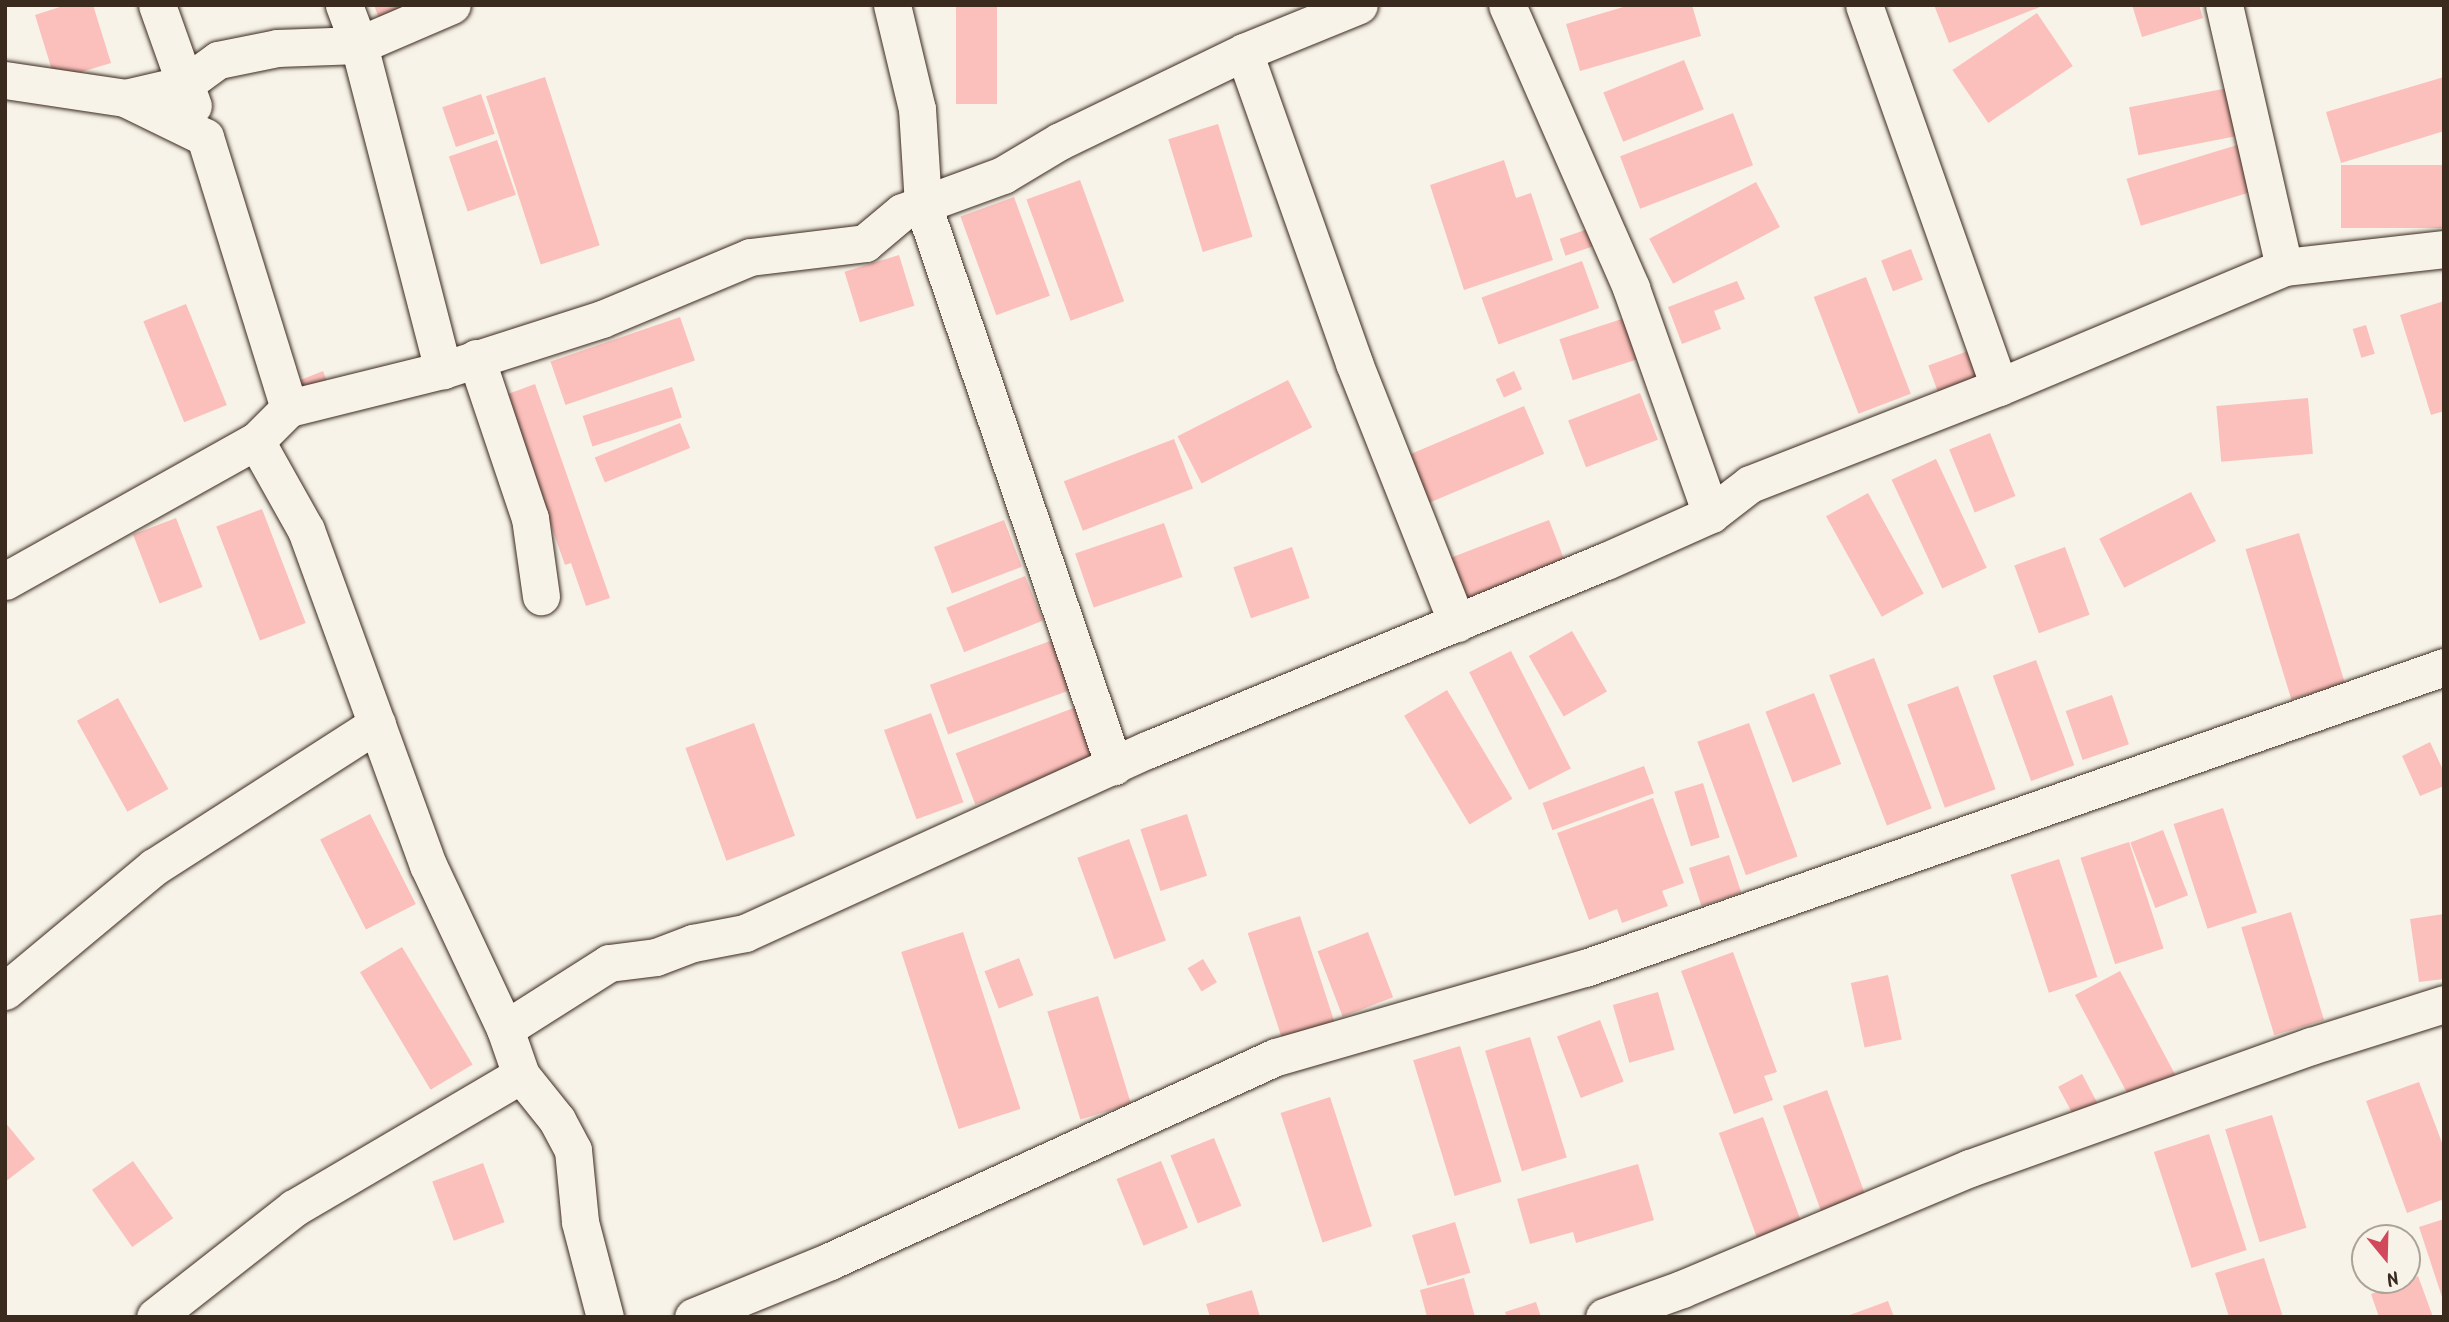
<!DOCTYPE html>
<style>
body{margin:0}
#map{position:relative;width:2449px;height:1322px;overflow:hidden;background:#f7f3e8;font-family:Kalam,sans-serif}
div>[style]{position:absolute}
[style*='--x']{left:calc(var(--x)*1px);top:calc(var(--y)*1px);width:calc(var(--w)*1px);rotate:calc(var(--a)*1deg)}
.building>*{inset:0;background:#fcc0bc;transform-origin:0 0}
.roads{filter:drop-shadow(0 0 2px #3b2a1e) drop-shadow(0 0 2px #3b2a1e)}
.street>*{height:37px;margin:-18.5px;padding:0 18.5px;transform-origin:18.5px;border-radius:18.5px;background:#f7f3e8}
span{translate:-50% -50%;white-space:nowrap;text-align:center;line-height:1.15;-webkit-text-stroke:5px #f7f3e8;paint-order:stroke}
.frame{position:absolute;inset:0;border:7px solid #3b2a1e;pointer-events:none}
.north{position:absolute;left:2351px;top:1224px;width:70px;height:70px;box-sizing:border-box;background:#f7f3e8;border:2px solid #aca397;border-radius:50%;rotate:161deg;font-size:19px;font-weight:700;line-height:28px;text-align:center;color:#3b2a1e}
.north::after{content:'';display:block;margin:auto;width:24px;height:32px;background:#d1495b;clip-path:polygon(50% 0,100% 100%,50% 72%,0 100%)}
</style>
<div id="map">
<div class="building">
<div style="clip-path:polygon(66px 5px,93px 5px,111px 63px,55px 80px,35px 15px)"></div>
<div style="clip-path:polygon(374px 5px,413px 5px,381px 24px)"></div>
<div style="left:956px;top:5px;width:41px;height:99px"></div>
<div style="clip-path:polygon(1630px 5px,1692px 5px,1701px 36px,1580px 71px,1566px 24px)"></div>
<div style="clip-path:polygon(1934px 5px,2045px 5px,1949px 43px)"></div>
<div style="clip-path:polygon(2132px 5px,2199px 5px,2203px 18px,2142px 37px)"></div>
<div style="left:2037px;top:13px;width:64px;height:102px;rotate:56deg"></div>
<div style="left:1684px;top:60px;width:53px;height:87px;rotate:68deg"></div>
<div style="left:545px;top:77px;width:177px;height:62px;rotate:72deg"></div>
<div style="clip-path:polygon(2444px 77px,2444px 131px,2341px 163px,2326px 112px)"></div>
<div style="left:2238px;top:86px;width:49px;height:111px;rotate:79deg"></div>
<div style="left:481px;top:94px;width:42px;height:41px;rotate:71deg"></div>
<div style="left:1733px;top:113px;width:56px;height:121px;rotate:69deg"></div>
<div style="left:1218px;top:124px;width:118px;height:52px;rotate:73deg"></div>
<div style="left:497px;top:140px;width:58px;height:51px;rotate:71deg"></div>
<div style="left:2247px;top:142px;width:49px;height:126px;rotate:73deg"></div>
<div style="clip-path:polygon(1504px 160px,1516px 198px,1531px 193px,1553px 260px,1464px 290px,1430px 185px)"></div>
<div style="left:2444px;top:165px;width:63px;height:103px;rotate:90deg"></div>
<div style="left:1080px;top:180px;width:129px;height:57px;rotate:70deg"></div>
<div style="left:1756px;top:182px;width:51px;height:121px;rotate:62deg"></div>
<div style="left:1014px;top:197px;width:105px;height:57px;rotate:70deg"></div>
<div style="left:1588px;top:229px;width:18px;height:30px;rotate:71deg"></div>
<div style="left:1911px;top:249px;width:33px;height:32px;rotate:69deg"></div>
<div style="left:899px;top:255px;width:53px;height:57px;rotate:73deg"></div>
<div style="left:1582px;top:261px;width:50px;height:107px;rotate:70deg"></div>
<div style="left:1866px;top:277px;width:125px;height:56px;rotate:69deg"></div>
<div style="clip-path:polygon(1737px 281px,1745px 299px,1714px 311px,1721px 329px,1682px 344px,1668px 307px)"></div>
<div style="clip-path:polygon(2444px 301px,2444px 411px,2431px 415px,2400px 315px)"></div>
<div style="left:186px;top:304px;width:109px;height:46px;rotate:68deg"></div>
<div style="left:680px;top:317px;width:46px;height:137px;rotate:71deg"></div>
<div style="left:1625px;top:318px;width:43px;height:69px;rotate:72deg"></div>
<div style="left:2366px;top:325px;width:30px;height:14px;rotate:73deg"></div>
<div style="left:1979px;top:347px;width:32px;height:54px;rotate:70deg"></div>
<div style="left:323px;top:371px;width:18px;height:29px;rotate:68deg"></div>
<div style="left:1514px;top:371px;width:20px;height:20px;rotate:66deg"></div>
<div style="left:1288px;top:380px;width:53px;height:124px;rotate:63deg"></div>
<div style="clip-path:polygon(535px 384px,610px 598px,586px 606px,571px 563px,565px 565px,505px 395px)"></div>
<div style="left:672px;top:387px;width:32px;height:94px;rotate:72deg"></div>
<div style="left:1640px;top:393px;width:50px;height:77px;rotate:69deg"></div>
<div style="left:2308px;top:398px;width:56px;height:92px;rotate:85deg"></div>
<div style="left:1524px;top:406px;width:52px;height:132px;rotate:67deg"></div>
<div style="left:680px;top:423px;width:27px;height:92px;rotate:68deg"></div>
<div style="left:1990px;top:433px;width:68px;height:44px;rotate:68deg"></div>
<div style="left:1174px;top:439px;width:53px;height:118px;rotate:69deg"></div>
<div style="left:1936px;top:459px;width:120px;height:49px;rotate:65deg"></div>
<div style="left:2191px;top:492px;width:55px;height:103px;rotate:63deg"></div>
<div style="left:1868px;top:493px;width:115px;height:48px;rotate:61deg"></div>
<div style="left:262px;top:509px;width:122px;height:49px;rotate:69deg"></div>
<div style="left:176px;top:518px;width:74px;height:46px;rotate:69deg"></div>
<div style="left:1004px;top:520px;width:50px;height:75px;rotate:69deg"></div>
<div style="left:1549px;top:520px;width:51px;height:119px;rotate:69deg"></div>
<div style="left:1164px;top:523px;width:57px;height:94px;rotate:71deg"></div>
<div style="left:2299px;top:533px;width:157px;height:56px;rotate:73deg"></div>
<div style="left:1292px;top:547px;width:54px;height:62px;rotate:71deg"></div>
<div style="left:2065px;top:547px;width:72px;height:54px;rotate:70deg"></div>
<div style="left:1025px;top:576px;width:48px;height:85px;rotate:68deg"></div>
<div style="left:1572px;top:631px;width:70px;height:50px;rotate:60deg"></div>
<div style="left:1053px;top:640px;width:53px;height:131px;rotate:70deg"></div>
<div style="left:1511px;top:651px;width:132px;height:47px;rotate:63deg"></div>
<div style="left:1874px;top:658px;width:161px;height:48px;rotate:69deg"></div>
<div style="left:2036px;top:660px;width:112px;height:46px;rotate:70deg"></div>
<div style="left:1958px;top:686px;width:110px;height:54px;rotate:70deg"></div>
<div style="left:1447px;top:690px;width:127px;height:50px;rotate:59deg"></div>
<div style="left:1814px;top:693px;width:76px;height:52px;rotate:69deg"></div>
<div style="left:2112px;top:695px;width:52px;height:49px;rotate:71deg"></div>
<div style="left:118px;top:698px;width:104px;height:47px;rotate:61deg"></div>
<div style="left:1076px;top:707px;width:55px;height:129px;rotate:69deg"></div>
<div style="left:931px;top:713px;width:95px;height:50px;rotate:70deg"></div>
<div style="left:754px;top:723px;width:120px;height:73px;rotate:70deg"></div>
<div style="left:1749px;top:723px;width:142px;height:55px;rotate:70deg"></div>
<div style="clip-path:polygon(2430px 742px,2444px 772px,2444px 786px,2420px 796px,2402px 756px)"></div>
<div style="left:1644px;top:766px;width:29px;height:108px;rotate:70deg"></div>
<div style="left:1703px;top:783px;width:57px;height:30px;rotate:73deg"></div>
<div style="clip-path:polygon(1653px 798px,1684px 883px,1662px 891px,1668px 906px,1622px 923px,1617px 909px,1589px 920px,1557px 833px)"></div>
<div style="left:2223px;top:808px;width:110px;height:52px;rotate:72deg"></div>
<div style="left:370px;top:814px;width:101px;height:56px;rotate:63deg"></div>
<div style="left:1187px;top:814px;width:65px;height:49px;rotate:72deg"></div>
<div style="left:2163px;top:830px;width:70px;height:35px;rotate:69deg"></div>
<div style="left:1129px;top:839px;width:108px;height:55px;rotate:70deg"></div>
<div style="left:2129px;top:842px;width:112px;height:51px;rotate:72deg"></div>
<div style="left:1729px;top:855px;width:40px;height:42px;rotate:72deg"></div>
<div style="left:2059px;top:859px;width:124px;height:51px;rotate:72deg"></div>
<div style="left:2291px;top:912px;width:113px;height:52px;rotate:73deg"></div>
<div style="clip-path:polygon(2444px 914px,2444px 979px,2419px 982px,2410px 919px)"></div>
<div style="left:1300px;top:916px;width:114px;height:55px;rotate:72deg"></div>
<div style="left:963px;top:932px;width:186px;height:65px;rotate:72deg"></div>
<div style="left:1368px;top:932px;width:70px;height:54px;rotate:69deg"></div>
<div style="left:402px;top:947px;width:137px;height:49px;rotate:59deg"></div>
<div style="clip-path:polygon(1733px 952px,1777px 1072px,1764px 1076px,1773px 1100px,1734px 1114px,1681px 971px)"></div>
<div style="left:1019px;top:958px;width:40px;height:37px;rotate:69deg"></div>
<div style="left:1203px;top:959px;width:27px;height:18px;rotate:59deg"></div>
<div style="left:2120px;top:971px;width:119px;height:51px;rotate:62deg"></div>
<div style="left:1888px;top:975px;width:66px;height:38px;rotate:78deg"></div>
<div style="left:1658px;top:992px;width:60px;height:47px;rotate:74deg"></div>
<div style="left:1098px;top:996px;width:113px;height:53px;rotate:73deg"></div>
<div style="left:1600px;top:1020px;width:66px;height:46px;rotate:69deg"></div>
<div style="left:1530px;top:1037px;width:126px;height:47px;rotate:73deg"></div>
<div style="left:1460px;top:1046px;width:142px;height:49px;rotate:73deg"></div>
<div style="left:2082px;top:1074px;width:36px;height:27px;rotate:62deg"></div>
<div style="clip-path:polygon(2419px 1082px,2444px 1148px,2444px 1199px,2407px 1213px,2366px 1101px)"></div>
<div style="left:1827px;top:1090px;width:119px;height:47px;rotate:70deg"></div>
<div style="left:1330px;top:1097px;width:136px;height:52px;rotate:72deg"></div>
<div style="left:2272px;top:1115px;width:118px;height:49px;rotate:73deg"></div>
<div style="left:1763px;top:1117px;width:124px;height:47px;rotate:70deg"></div>
<div style="clip-path:polygon(5px 1122px,35px 1159px,5px 1182px)"></div>
<div style="left:2209px;top:1134px;width:122px;height:58px;rotate:72deg"></div>
<div style="left:1214px;top:1138px;width:73px;height:47px;rotate:68deg"></div>
<div style="left:133px;top:1161px;width:70px;height:50px;rotate:55deg"></div>
<div style="left:1161px;top:1161px;width:72px;height:48px;rotate:68deg"></div>
<div style="left:483px;top:1163px;width:63px;height:54px;rotate:70deg"></div>
<div style="clip-path:polygon(1638px 1164px,1654px 1220px,1576px 1243px,1573px 1232px,1530px 1244px,1517px 1199px)"></div>
<div style="clip-path:polygon(2444px 1219px,2444px 1300px,2443px 1300px,2419px 1227px)"></div>
<div style="left:1455px;top:1222px;width:53px;height:45px;rotate:73deg"></div>
<div style="clip-path:polygon(2264px 1258px,2283px 1317px,2229px 1317px,2215px 1273px)"></div>
<div style="clip-path:polygon(2418px 1276px,2433px 1317px,2379px 1317px,2371px 1294px)"></div>
<div style="clip-path:polygon(1464px 1278px,1475px 1317px,1427px 1317px,1420px 1290px)"></div>
<div style="clip-path:polygon(1252px 1290px,1260px 1317px,1210px 1317px,1206px 1304px)"></div>
<div style="clip-path:polygon(1888px 1301px,1894px 1317px,1847px 1317px,1847px 1316px)"></div>
<div style="clip-path:polygon(1536px 1302px,1541px 1317px,1507px 1317px,1505px 1312px)"></div>
</div>
<div class="roads">
<div class="street">
<div style="--x:157;--y:5;--w:107;--a:70.4"></div>
<div style="--x:344;--y:5;--w:43;--a:69.4"></div>
<div style="--x:359;--y:45;--w:336;--a:75.5"></div>
<div style="--x:892;--y:5;--w:107;--a:76.5"></div>
<div style="--x:917;--y:109;--w:96;--a:86.4"></div>
<div style="--x:923;--y:205;--w:593;--a:71.2"></div>
<div style="--x:1507;--y:5;--w:309;--a:66.3"></div>
<div style="--x:1631;--y:288;--w:240;--a:70.5"></div>
<div style="--x:1864;--y:5;--w:405;--a:70.5"></div>
<div style="--x:2224;--y:5;--w:269;--a:77.1"></div>
<div style="--x:1244;--y:52;--w:330;--a:70.5"></div>
<div style="--x:1354;--y:363;--w:280;--a:68.4"></div>
<div style="--x:5;--y:80;--w:121;--a:8.5"></div>
<div style="--x:125;--y:98;--w:89;--a:26"></div>
<div style="--x:205;--y:137;--w:284;--a:72.8"></div>
<div style="--x:125;--y:98;--w:62;--a:-13.1"></div>
<div style="--x:185;--y:84;--w:41;--a:-36"></div>
<div style="--x:218;--y:60;--w:60;--a:-11.5"></div>
<div style="--x:277;--y:48;--w:82;--a:-2.1"></div>
<div style="--x:359;--y:45;--w:101;--a:-23.3"></div>
<div style="--x:476;--y:358;--w:169;--a:71.4"></div>
<div style="--x:530;--y:518;--w:79;--a:82"></div>
<div style="--x:256;--y:441;--w:102;--a:60.7"></div>
<div style="--x:306;--y:530;--w:357;--a:70"></div>
<div style="--x:428;--y:865;--w:181;--a:64.8"></div>
<div style="--x:505;--y:1029;--w:49;--a:70.8"></div>
<div style="--x:521;--y:1075;--w:58;--a:51.3"></div>
<div style="--x:557;--y:1120;--w:34;--a:62"></div>
<div style="--x:573;--y:1150;--w:72;--a:84.4"></div>
<div style="--x:580;--y:1222;--w:98;--a:75.3"></div>
<div style="--x:5;--y:581;--w:287;--a:-29.2"></div>
<div style="--x:256;--y:441;--w:47;--a:-45"></div>
<div style="--x:289;--y:408;--w:159;--a:-13.9"></div>
<div style="--x:443;--y:370;--w:167;--a:-17.8"></div>
<div style="--x:602;--y:319;--w:160;--a:-22.7"></div>
<div style="--x:750;--y:257;--w:116;--a:-6.9"></div>
<div style="--x:865;--y:243;--w:48;--a:-40"></div>
<div style="--x:902;--y:212;--w:108;--a:-20.1"></div>
<div style="--x:1003;--y:175;--w:66;--a:-30.8"></div>
<div style="--x:1060;--y:141;--w:204;--a:-25.8"></div>
<div style="--x:1244;--y:52;--w:124;--a:-22.2"></div>
<div style="--x:5;--y:991;--w:194;--a:-39.8"></div>
<div style="--x:154;--y:867;--w:265;--a:-32.7"></div>
<div style="--x:505;--y:1029;--w:123;--a:-32.4"></div>
<div style="--x:609;--y:963;--w:47;--a:-7.3"></div>
<div style="--x:656;--y:957;--w:40;--a:-21"></div>
<div style="--x:693;--y:943;--w:53;--a:-10.9"></div>
<div style="--x:745;--y:933;--w:442;--a:-24.5"></div>
<div style="--x:1147;--y:750;--w:496;--a:-22.4"></div>
<div style="--x:1606;--y:561;--w:115;--a:-24.1"></div>
<div style="--x:1711;--y:514;--w:49;--a:-37.6"></div>
<div style="--x:1750;--y:484;--w:267;--a:-21.3"></div>
<div style="--x:1999;--y:387;--w:309;--a:-22.8"></div>
<div style="--x:2284;--y:267;--w:161;--a:-6.4"></div>
<div style="--x:155;--y:1317;--w:177;--a:-38.1"></div>
<div style="--x:294;--y:1208;--w:263;--a:-30.4"></div>
<div style="--x:693;--y:1317;--w:148;--a:-22.2"></div>
<div style="--x:830;--y:1261;--w:490;--a:-24.6"></div>
<div style="--x:1276;--y:1057;--w:322;--a:-16.1"></div>
<div style="--x:1585;--y:968;--w:910;--a:-19.31"></div>
<div style="--x:1604;--y:1317;--w:83;--a:-19.7"></div>
<div style="--x:1682;--y:1289;--w:312;--a:-22.8"></div>
<div style="--x:1970;--y:1168;--w:362;--a:-19.7"></div>
<div style="--x:2311;--y:1046;--w:139;--a:-17.5"></div>
</div>
</div>
<div class="frame"></div>
<div class="north">N</div>
</div>
